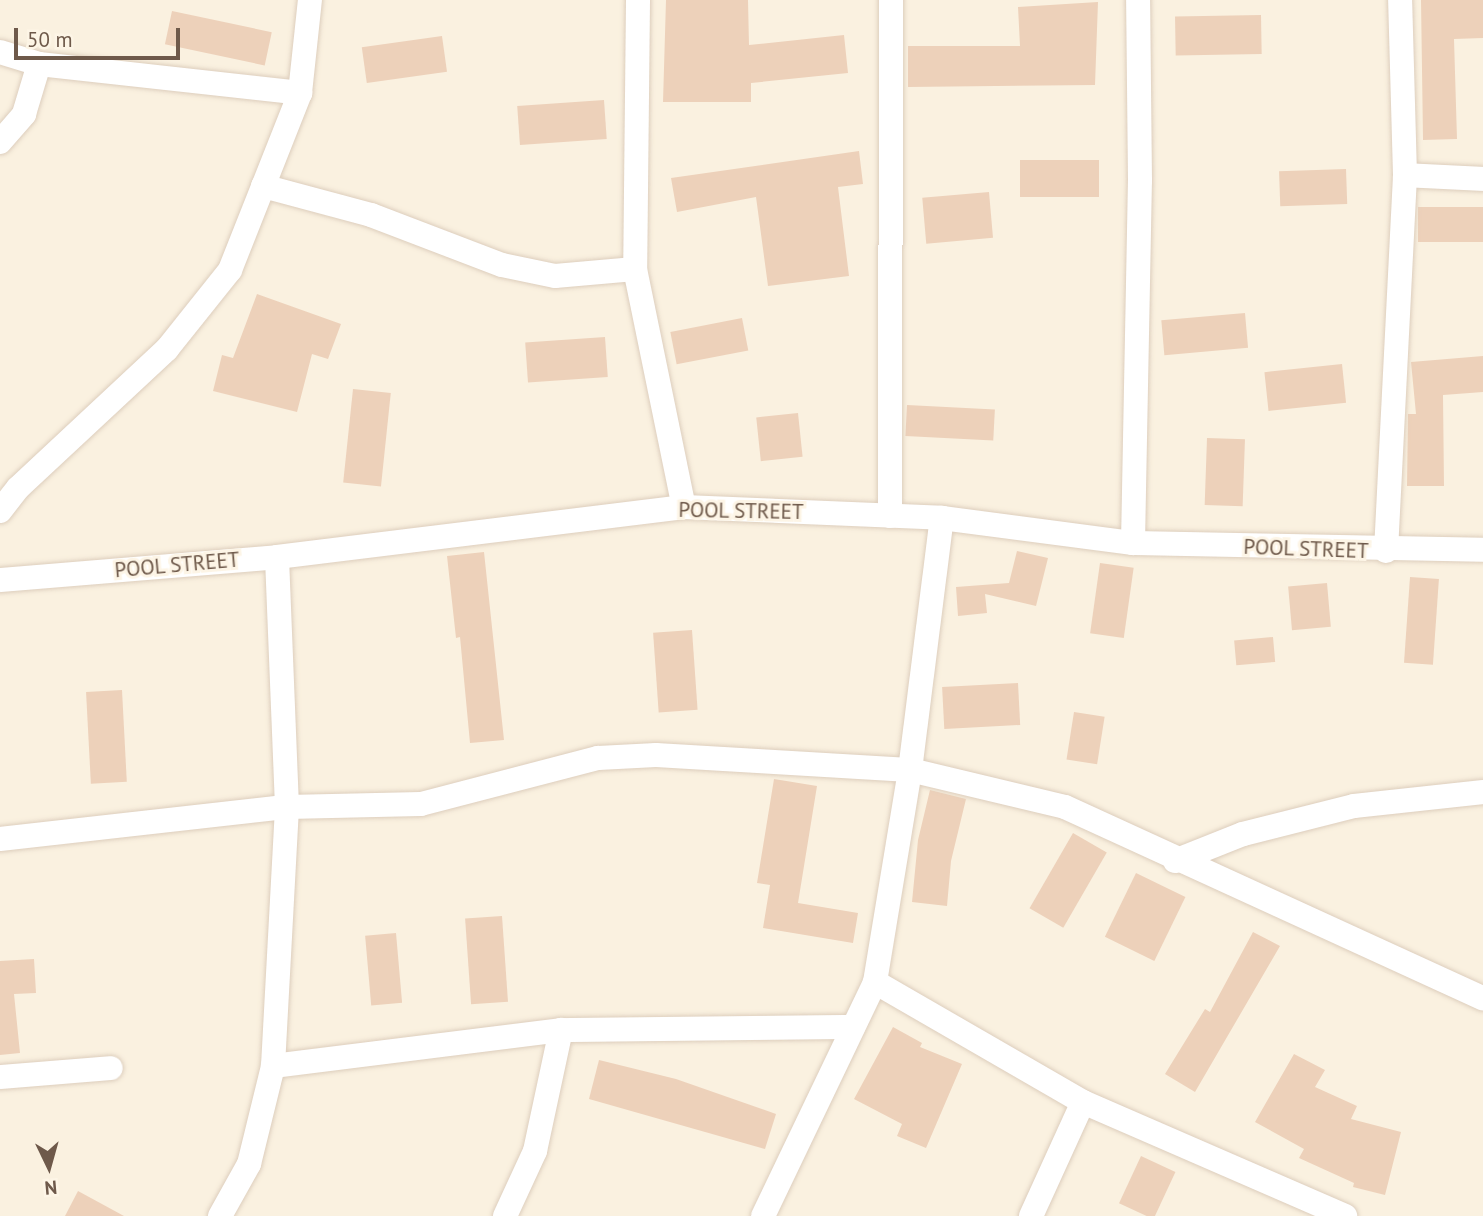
<!DOCTYPE html>
<style>
body{margin:0}
#map{position:relative;width:1483px;height:1216px;overflow:hidden;background:#faf1e0;font-family:"PT Sans",sans-serif}
div>[style]{position:absolute}
[style*='--x']{left:calc(var(--x)*1px);top:calc(var(--y)*1px);width:calc(var(--w)*1px);rotate:calc(var(--a)*1deg)}
.building>*{inset:0;background:#edd1ba;transform-origin:0 0}
.roads{filter:drop-shadow(0 0 2px #ddcebd) drop-shadow(0 0 2px #ddcebd)}
.street>*{height:24px;margin:-12px;padding:0 12px;transform-origin:12px;border-radius:12px;background:#fff}
span{translate:-50% -50%;white-space:nowrap;text-align:center;line-height:1.15;-webkit-text-stroke:6px #fdf5e6;paint-order:stroke}
.street-label{font-size:21px;color:#6e594a}
.north{position:absolute;left:14px;top:1132px;width:70px;height:70px;-webkit-text-stroke:5px #fdf5e6;paint-order:stroke;rotate:175deg;font-size:19px;font-weight:700;line-height:28px;text-align:center;color:#6e594a}
.north::after{content:'';display:block;margin:auto;width:24px;height:32px;background:#6e594a;clip-path:polygon(50% 0,100% 100%,50% 72%,0 100%)}
.scale{position:absolute;left:14px;top:28px;width:166px;height:32px;box-sizing:border-box;border:4px solid #6e594a;border-top:0;padding-left:9px;font-size:21px;line-height:24px;white-space:nowrap;color:#6e594a;-webkit-text-stroke:5px #fdf5e6;paint-order:stroke}
</style>
<div id="map">
<div class="building">
<div style="clip-path:polygon(666px 0,748px 0,749px 45px,844px 35px,848px 73px,751px 83px,751px 102px,663px 102px)"></div>
<div style="clip-path:polygon(1421px 0,1483px 0,1483px 38px,1454px 39px,1457px 139px,1423px 140px)"></div>
<div style="clip-path:polygon(1098px 2px,1095px 85px,908px 87px,908px 46px,1020px 46px,1018px 7px)"></div>
<div style="left:172px;top:11px;width:102px;height:34px;rotate:12deg"></div>
<div style="left:1261px;top:15px;width:39px;height:86px;rotate:89deg"></div>
<div style="left:442px;top:36px;width:36px;height:81px;rotate:82deg"></div>
<div style="left:604px;top:100px;width:39px;height:87px;rotate:86deg"></div>
<div style="clip-path:polygon(859px 151px,863px 184px,838px 187px,849px 276px,768px 286px,756px 197px,677px 212px,671px 178px)"></div>
<div style="left:1020px;top:160px;width:79px;height:37px"></div>
<div style="left:1346px;top:169px;width:35px;height:67px;rotate:88deg"></div>
<div style="left:989px;top:192px;width:46px;height:67px;rotate:85deg"></div>
<div style="left:1483px;top:207px;width:35px;height:65px;rotate:90deg"></div>
<div style="clip-path:polygon(257px 294px,341px 324px,328px 359px,312px 354px,297px 412px,213px 391px,222px 355px,233px 358px)"></div>
<div style="left:1245px;top:313px;width:35px;height:84px;rotate:85deg"></div>
<div style="left:742px;top:318px;width:33px;height:73px;rotate:79deg"></div>
<div style="left:605px;top:337px;width:40px;height:80px;rotate:86deg"></div>
<div style="clip-path:polygon(1483px 356px,1483px 392px,1443px 395px,1444px 486px,1407px 486px,1408px 414px,1416px 414px,1411px 362px)"></div>
<div style="left:1342px;top:364px;width:39px;height:78px;rotate:84deg"></div>
<div style="left:353px;top:389px;width:38px;height:94px;rotate:6deg"></div>
<div style="left:907px;top:405px;width:88px;height:31px;rotate:3deg"></div>
<div style="left:798px;top:413px;width:44px;height:42px;rotate:84deg"></div>
<div style="left:1207px;top:438px;width:38px;height:67px;rotate:2deg"></div>
<div style="clip-path:polygon(1017px 551px,1048px 558px,1036px 606px,985px 594px,987px 613px,958px 616px,956px 587px,1009px 583px)"></div>
<div style="clip-path:polygon(484px 552px,504px 740px,470px 743px,460px 637px,456px 638px,447px 556px)"></div>
<div style="left:1100px;top:563px;width:34px;height:71px;rotate:8deg"></div>
<div style="left:1410px;top:577px;width:29px;height:86px;rotate:4deg"></div>
<div style="left:1327px;top:583px;width:44px;height:39px;rotate:85deg"></div>
<div style="left:692px;top:630px;width:80px;height:39px;rotate:86deg"></div>
<div style="left:1273px;top:637px;width:25px;height:39px;rotate:85deg"></div>
<div style="left:1018px;top:683px;width:42px;height:76px;rotate:87deg"></div>
<div style="left:122px;top:690px;width:92px;height:36px;rotate:87deg"></div>
<div style="left:1074px;top:712px;width:31px;height:48px;rotate:9deg"></div>
<div style="clip-path:polygon(774px 779px,817px 786px,798px 903px,858px 913px,853px 943px,763px 928px,770px 885px,757px 883px)"></div>
<div style="clip-path:polygon(930px 790px,966px 799px,951px 861px,947px 906px,912px 902px,918px 840px)"></div>
<div style="left:1073px;top:833px;width:39px;height:87px;rotate:30deg"></div>
<div style="left:1136px;top:873px;width:55px;height:71px;rotate:26deg"></div>
<div style="left:502px;top:916px;width:86px;height:37px;rotate:86deg"></div>
<div style="clip-path:polygon(1253px 932px,1280px 946px,1195px 1092px,1165px 1074px,1205px 1009px,1210px 1012px)"></div>
<div style="left:396px;top:933px;width:70px;height:31px;rotate:85deg"></div>
<div style="clip-path:polygon(34px 959px,36px 993px,14px 994px,20px 1053px,0 1055px,0 961px)"></div>
<div style="clip-path:polygon(893px 1027px,922px 1043px,920px 1047px,962px 1064px,926px 1148px,897px 1136px,902px 1124px,854px 1099px)"></div>
<div style="clip-path:polygon(1294px 1054px,1325px 1070px,1315px 1087px,1357px 1106px,1351px 1119px,1401px 1132px,1385px 1195px,1353px 1187px,1354px 1183px,1299px 1158px,1304px 1149px,1255px 1122px)"></div>
<div style="clip-path:polygon(599px 1060px,676px 1079px,776px 1114px,765px 1149px,589px 1099px)"></div>
<div style="left:1141px;top:1156px;width:38px;height:52px;rotate:25deg"></div>
<div style="clip-path:polygon(78px 1191px,124px 1216px,65px 1216px)"></div>
</div>
<div class="roads">
<div class="street">
<div style="--x:638;--y:0;--w:269;--a:90.6"></div>
<div style="--x:635;--y:269;--w:243;--a:78.4"></div>
<div style="--x:0;--y:52;--w:41;--a:17.1"></div>
<div style="--x:39;--y:64;--w:263;--a:6.3"></div>
<div style="--x:0;--y:142;--w:37;--a:-49"></div>
<div style="--x:24;--y:114;--w:52;--a:-73.3"></div>
<div style="--x:1405;--y:175;--w:78;--a:2.9"></div>
<div style="--x:263;--y:186;--w:112;--a:15"></div>
<div style="--x:371;--y:215;--w:140;--a:20.9"></div>
<div style="--x:502;--y:265;--w:54;--a:11.7"></div>
<div style="--x:555;--y:276;--w:80;--a:-5"></div>
<div style="--x:0;--y:511;--w:29;--a:-52"></div>
<div style="--x:18;--y:488;--w:204;--a:-43"></div>
<div style="--x:167;--y:349;--w:101;--a:-51.4"></div>
<div style="--x:230;--y:270;--w:190;--a:-68.4"></div>
<div style="--x:300;--y:93;--w:94;--a:-83.9"></div>
<div style="--x:890;--y:516;--w:516;--a:-89.89"></div>
<div style="--x:1133;--y:543;--w:362;--a:-88.9"></div>
<div style="--x:1140;--y:181;--w:181;--a:-90.6"></div>
<div style="--x:1386;--y:551;--w:376;--a:-87.1"></div>
<div style="--x:1405;--y:175;--w:175;--a:-91.6"></div>
<div style="--x:0;--y:580;--w:278;--a:-4.7"></div>
<div style="--x:277;--y:557;--w:410;--a:-7"></div>
<div style="--x:684;--y:507;--w:258;--a:2.4"></div>
<div style="--x:942;--y:518;--w:193;--a:7.5"></div>
<div style="--x:1133;--y:543;--w:350;--a:1.1"></div>
<div style="--x:0;--y:839;--w:289;--a:-6.4"></div>
<div style="--x:287;--y:807;--w:134;--a:-1.3"></div>
<div style="--x:421;--y:804;--w:183;--a:-14.6"></div>
<div style="--x:598;--y:758;--w:58;--a:-3"></div>
<div style="--x:656;--y:755;--w:254;--a:3.4"></div>
<div style="--x:910;--y:770;--w:159;--a:13.4"></div>
<div style="--x:1065;--y:807;--w:460;--a:24.6"></div>
<div style="--x:1175;--y:861;--w:73;--a:-21.7"></div>
<div style="--x:1243;--y:834;--w:114;--a:-14.2"></div>
<div style="--x:1354;--y:806;--w:130;--a:-6.2"></div>
<div style="--x:875;--y:982;--w:240;--a:30"></div>
<div style="--x:1083;--y:1102;--w:286;--a:23.5"></div>
<div style="--x:273;--y:1066;--w:290;--a:-7.1"></div>
<div style="--x:561;--y:1030;--w:292;--a:-0.6"></div>
<div style="--x:0;--y:1077;--w:111;--a:-4.6"></div>
<div style="--x:220;--y:1216;--w:60;--a:-60.9"></div>
<div style="--x:249;--y:1164;--w:101;--a:-76.2"></div>
<div style="--x:273;--y:1066;--w:259;--a:-86.9"></div>
<div style="--x:287;--y:807;--w:250;--a:-92.3"></div>
<div style="--x:505;--y:1216;--w:72;--a:-65.2"></div>
<div style="--x:535;--y:1151;--w:124;--a:-77.9"></div>
<div style="--x:763;--y:1216;--w:259;--a:-64.4"></div>
<div style="--x:875;--y:982;--w:215;--a:-80.6"></div>
<div style="--x:910;--y:770;--w:254;--a:-82.8"></div>
<div style="--x:1031;--y:1216;--w:125;--a:-65.5"></div>
</div>
</div>
<div class="street-label">
<span style="left:741px;top:511px;rotate:1deg">POOL STREET</span>
<span style="left:1306px;top:549px;rotate:2deg">POOL STREET</span>
<span style="left:177px;top:565px;rotate:-5deg">POOL STREET</span>
</div>
<div class="north">N</div>
<div class="scale">50 m</div>
</div>
